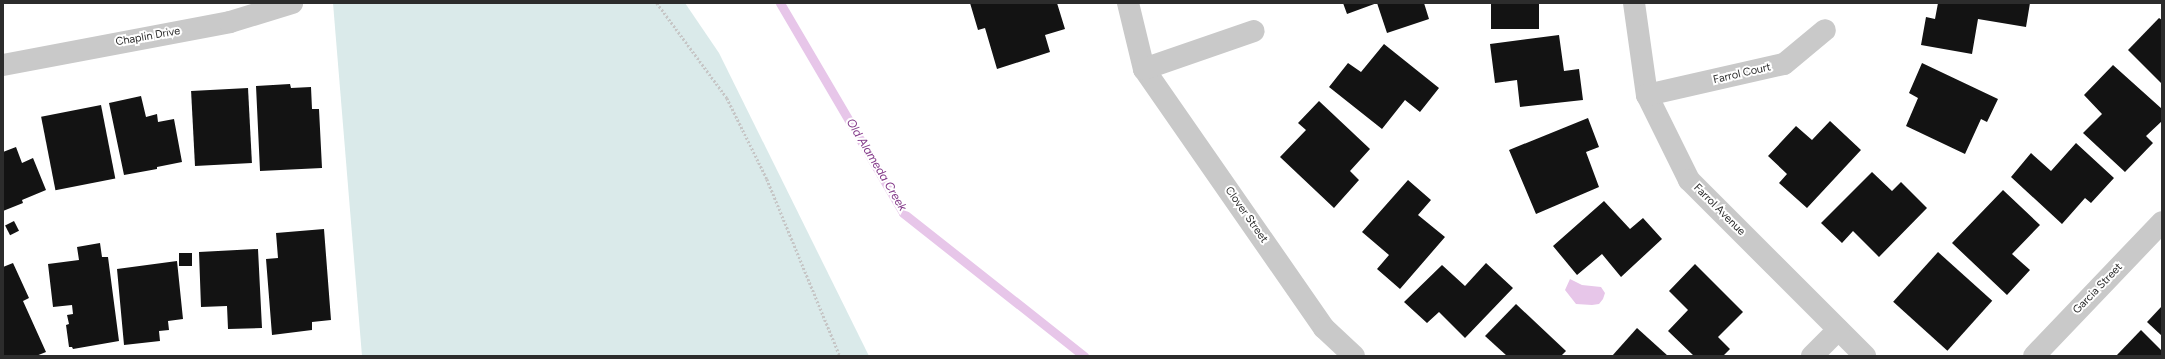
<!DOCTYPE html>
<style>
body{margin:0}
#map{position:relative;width:2165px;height:359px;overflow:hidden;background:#fff;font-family:Figtree,sans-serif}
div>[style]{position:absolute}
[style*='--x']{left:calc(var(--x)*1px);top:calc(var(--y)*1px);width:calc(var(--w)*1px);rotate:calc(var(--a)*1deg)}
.green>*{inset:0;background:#daeaea}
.water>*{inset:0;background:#e7c6e9}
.stream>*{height:9px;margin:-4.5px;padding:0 4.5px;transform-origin:4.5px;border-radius:4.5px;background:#e7c6e9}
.building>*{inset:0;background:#131313;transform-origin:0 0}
.path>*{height:2.5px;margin-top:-1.25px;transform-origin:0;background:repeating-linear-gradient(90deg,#c6c6c6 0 2px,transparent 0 4px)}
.street>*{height:22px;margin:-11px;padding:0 11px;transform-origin:11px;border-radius:11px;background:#c9c9c9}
span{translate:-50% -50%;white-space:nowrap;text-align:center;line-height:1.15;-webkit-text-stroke:4px #fff;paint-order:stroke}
.street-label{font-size:11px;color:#2c2c2c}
.water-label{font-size:12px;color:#853d8b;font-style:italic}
.frame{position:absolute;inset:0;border:4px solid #2c2c2c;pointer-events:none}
</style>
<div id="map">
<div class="green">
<div style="clip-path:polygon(333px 3px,685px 3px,719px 53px,869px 356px,362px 356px)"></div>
</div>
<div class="water">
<div style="clip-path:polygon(1570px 279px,1582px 285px,1601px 287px,1605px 293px,1603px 299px,1599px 304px,1592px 305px,1576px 304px,1565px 290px)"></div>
</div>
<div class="stream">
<div style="--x:780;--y:3;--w:243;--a:59.6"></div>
<div style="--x:903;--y:213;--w:231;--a:38.3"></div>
</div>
<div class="building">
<div style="clip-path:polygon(970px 3px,1057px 3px,1065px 29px,1045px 35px,1050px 52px,997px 69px,985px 28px,978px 30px)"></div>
<div style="clip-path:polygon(1343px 3px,1424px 3px,1429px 19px,1387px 33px,1377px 3px,1347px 14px)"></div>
<div style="left:1491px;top:3px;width:48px;height:26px"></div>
<div style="clip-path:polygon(1938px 3px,2030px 3px,2026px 27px,1978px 19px,1972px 54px,1921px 45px,1926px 17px,1935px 19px)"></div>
<div style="clip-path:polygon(2159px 18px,2162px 20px,2162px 84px,2128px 50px)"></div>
<div style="clip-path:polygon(1559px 35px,1564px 71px,1579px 69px,1583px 100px,1520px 107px,1517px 80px,1495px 83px,1490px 44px)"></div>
<div style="clip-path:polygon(1384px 44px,1439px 88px,1420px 112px,1405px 100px,1382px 129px,1329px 87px,1348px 63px,1361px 72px)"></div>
<div style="clip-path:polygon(1922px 63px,1998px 99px,1987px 122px,1981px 119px,1965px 154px,1906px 126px,1918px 98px,1909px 93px)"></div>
<div style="clip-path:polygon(2113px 65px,2162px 109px,2162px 121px,2146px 136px,2153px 143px,2125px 172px,2083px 133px,2102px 114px,2084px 95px)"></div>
<div style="clip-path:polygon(290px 84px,291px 88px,311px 87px,312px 109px,319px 109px,322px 168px,260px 171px,256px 86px)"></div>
<div style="left:248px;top:88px;width:75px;height:57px;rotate:87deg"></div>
<div style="clip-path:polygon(141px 96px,146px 117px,157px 114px,158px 122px,174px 119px,182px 162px,157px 167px,157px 169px,124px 175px,109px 103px)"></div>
<div style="clip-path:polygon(1319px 101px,1370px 149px,1350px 171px,1359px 180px,1334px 208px,1280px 157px,1306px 130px,1298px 123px)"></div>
<div style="left:101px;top:105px;width:75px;height:61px;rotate:79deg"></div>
<div style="clip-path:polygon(1588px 118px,1599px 147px,1586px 152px,1599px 187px,1536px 214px,1509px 150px)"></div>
<div style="clip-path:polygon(1830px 121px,1861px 150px,1807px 208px,1779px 183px,1787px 174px,1768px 156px,1796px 126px,1812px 140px)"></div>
<div style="clip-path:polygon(2076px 143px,2114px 178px,2091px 203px,2085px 198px,2062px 224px,2011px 177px,2031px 153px,2051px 171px)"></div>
<div style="clip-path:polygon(16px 147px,22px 163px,33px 158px,46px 190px,22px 200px,23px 203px,3px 211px,3px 152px)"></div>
<div style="clip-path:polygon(1872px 172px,1892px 191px,1901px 182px,1927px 208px,1879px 257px,1853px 231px,1842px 243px,1821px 223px)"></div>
<div style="clip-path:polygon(1408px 180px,1431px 200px,1418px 215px,1445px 237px,1400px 289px,1377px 269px,1389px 255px,1362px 232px)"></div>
<div style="clip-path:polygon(2003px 190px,2040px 225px,2012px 254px,2030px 270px,2007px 295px,1952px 243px)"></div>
<div style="clip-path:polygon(1604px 201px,1630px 229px,1643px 218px,1662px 239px,1621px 277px,1602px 254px,1577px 275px,1553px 246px)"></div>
<div style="left:14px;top:221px;width:11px;height:10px;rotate:63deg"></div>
<div style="clip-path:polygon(324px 229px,331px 320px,312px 322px,312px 330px,272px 335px,266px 259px,278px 258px,276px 233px)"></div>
<div style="clip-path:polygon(100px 243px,102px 257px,108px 257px,119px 341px,73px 349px,72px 347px,69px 347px,66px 325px,69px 324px,67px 315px,73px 314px,72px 305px,53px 307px,48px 264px,79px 260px,77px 247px)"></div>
<div style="clip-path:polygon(258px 249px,262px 328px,228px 329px,227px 306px,201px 307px,199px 252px)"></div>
<div style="left:1938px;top:252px;width:73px;height:67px;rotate:42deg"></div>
<div style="left:192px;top:253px;width:13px;height:13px;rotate:90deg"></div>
<div style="clip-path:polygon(177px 261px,183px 319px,168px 321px,169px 330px,159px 331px,160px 341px,124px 345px,117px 269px)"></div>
<div style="clip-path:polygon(13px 263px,29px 298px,23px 301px,46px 352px,36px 356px,3px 356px,3px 267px)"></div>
<div style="clip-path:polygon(1486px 263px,1513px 288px,1465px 338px,1439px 312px,1427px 323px,1404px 302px,1442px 265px,1465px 286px)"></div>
<div style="clip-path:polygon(1695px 264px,1743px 312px,1718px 337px,1730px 349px,1723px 356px,1694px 356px,1668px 331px,1688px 310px,1669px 291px)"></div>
<div style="clip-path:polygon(1516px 304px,1566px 351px,1561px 356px,1507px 356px,1485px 336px)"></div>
<div style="clip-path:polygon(2162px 306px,2162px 336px,2147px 322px)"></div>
<div style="clip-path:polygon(1637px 328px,1668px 356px,1612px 356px)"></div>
<div style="clip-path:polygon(2141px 330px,2162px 351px,2162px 356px,2116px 356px)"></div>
</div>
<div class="path">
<div style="--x:657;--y:3;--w:118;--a:53.6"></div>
<div style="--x:727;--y:98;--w:90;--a:63.7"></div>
<div style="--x:767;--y:179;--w:191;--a:67.6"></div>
</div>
<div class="street">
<div style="--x:1128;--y:3;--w:68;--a:76.4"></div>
<div style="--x:1144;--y:69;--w:315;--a:55.2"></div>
<div style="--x:1324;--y:328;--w:41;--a:43"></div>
<div style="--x:1634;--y:3;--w:93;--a:82"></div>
<div style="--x:1647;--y:95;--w:95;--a:63.7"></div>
<div style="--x:1689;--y:180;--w:249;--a:45"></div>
<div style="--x:3;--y:65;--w:231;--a:-10.7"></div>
<div style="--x:230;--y:22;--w:65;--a:-17"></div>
<div style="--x:1144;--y:69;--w:116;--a:-19.1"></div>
<div style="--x:1647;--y:95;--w:140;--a:-12.8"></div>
<div style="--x:1784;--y:64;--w:53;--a:-39.7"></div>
<div style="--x:1812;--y:356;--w:37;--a:-45"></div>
<div style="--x:2034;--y:356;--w:185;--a:-46.3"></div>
</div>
<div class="street-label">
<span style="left:148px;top:37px;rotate:-10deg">Chaplin Drive</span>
<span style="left:1742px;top:74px;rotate:-13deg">Farrol Court</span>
<span style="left:1719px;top:210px;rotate:45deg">Farrol Avenue</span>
<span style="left:1246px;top:215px;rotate:55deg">Clover Street</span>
<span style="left:2098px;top:289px;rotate:-46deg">Garcia Street</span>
</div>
<div class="water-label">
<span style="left:876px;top:165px;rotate:59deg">Old Alameda Creek</span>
</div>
<div class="frame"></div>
</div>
